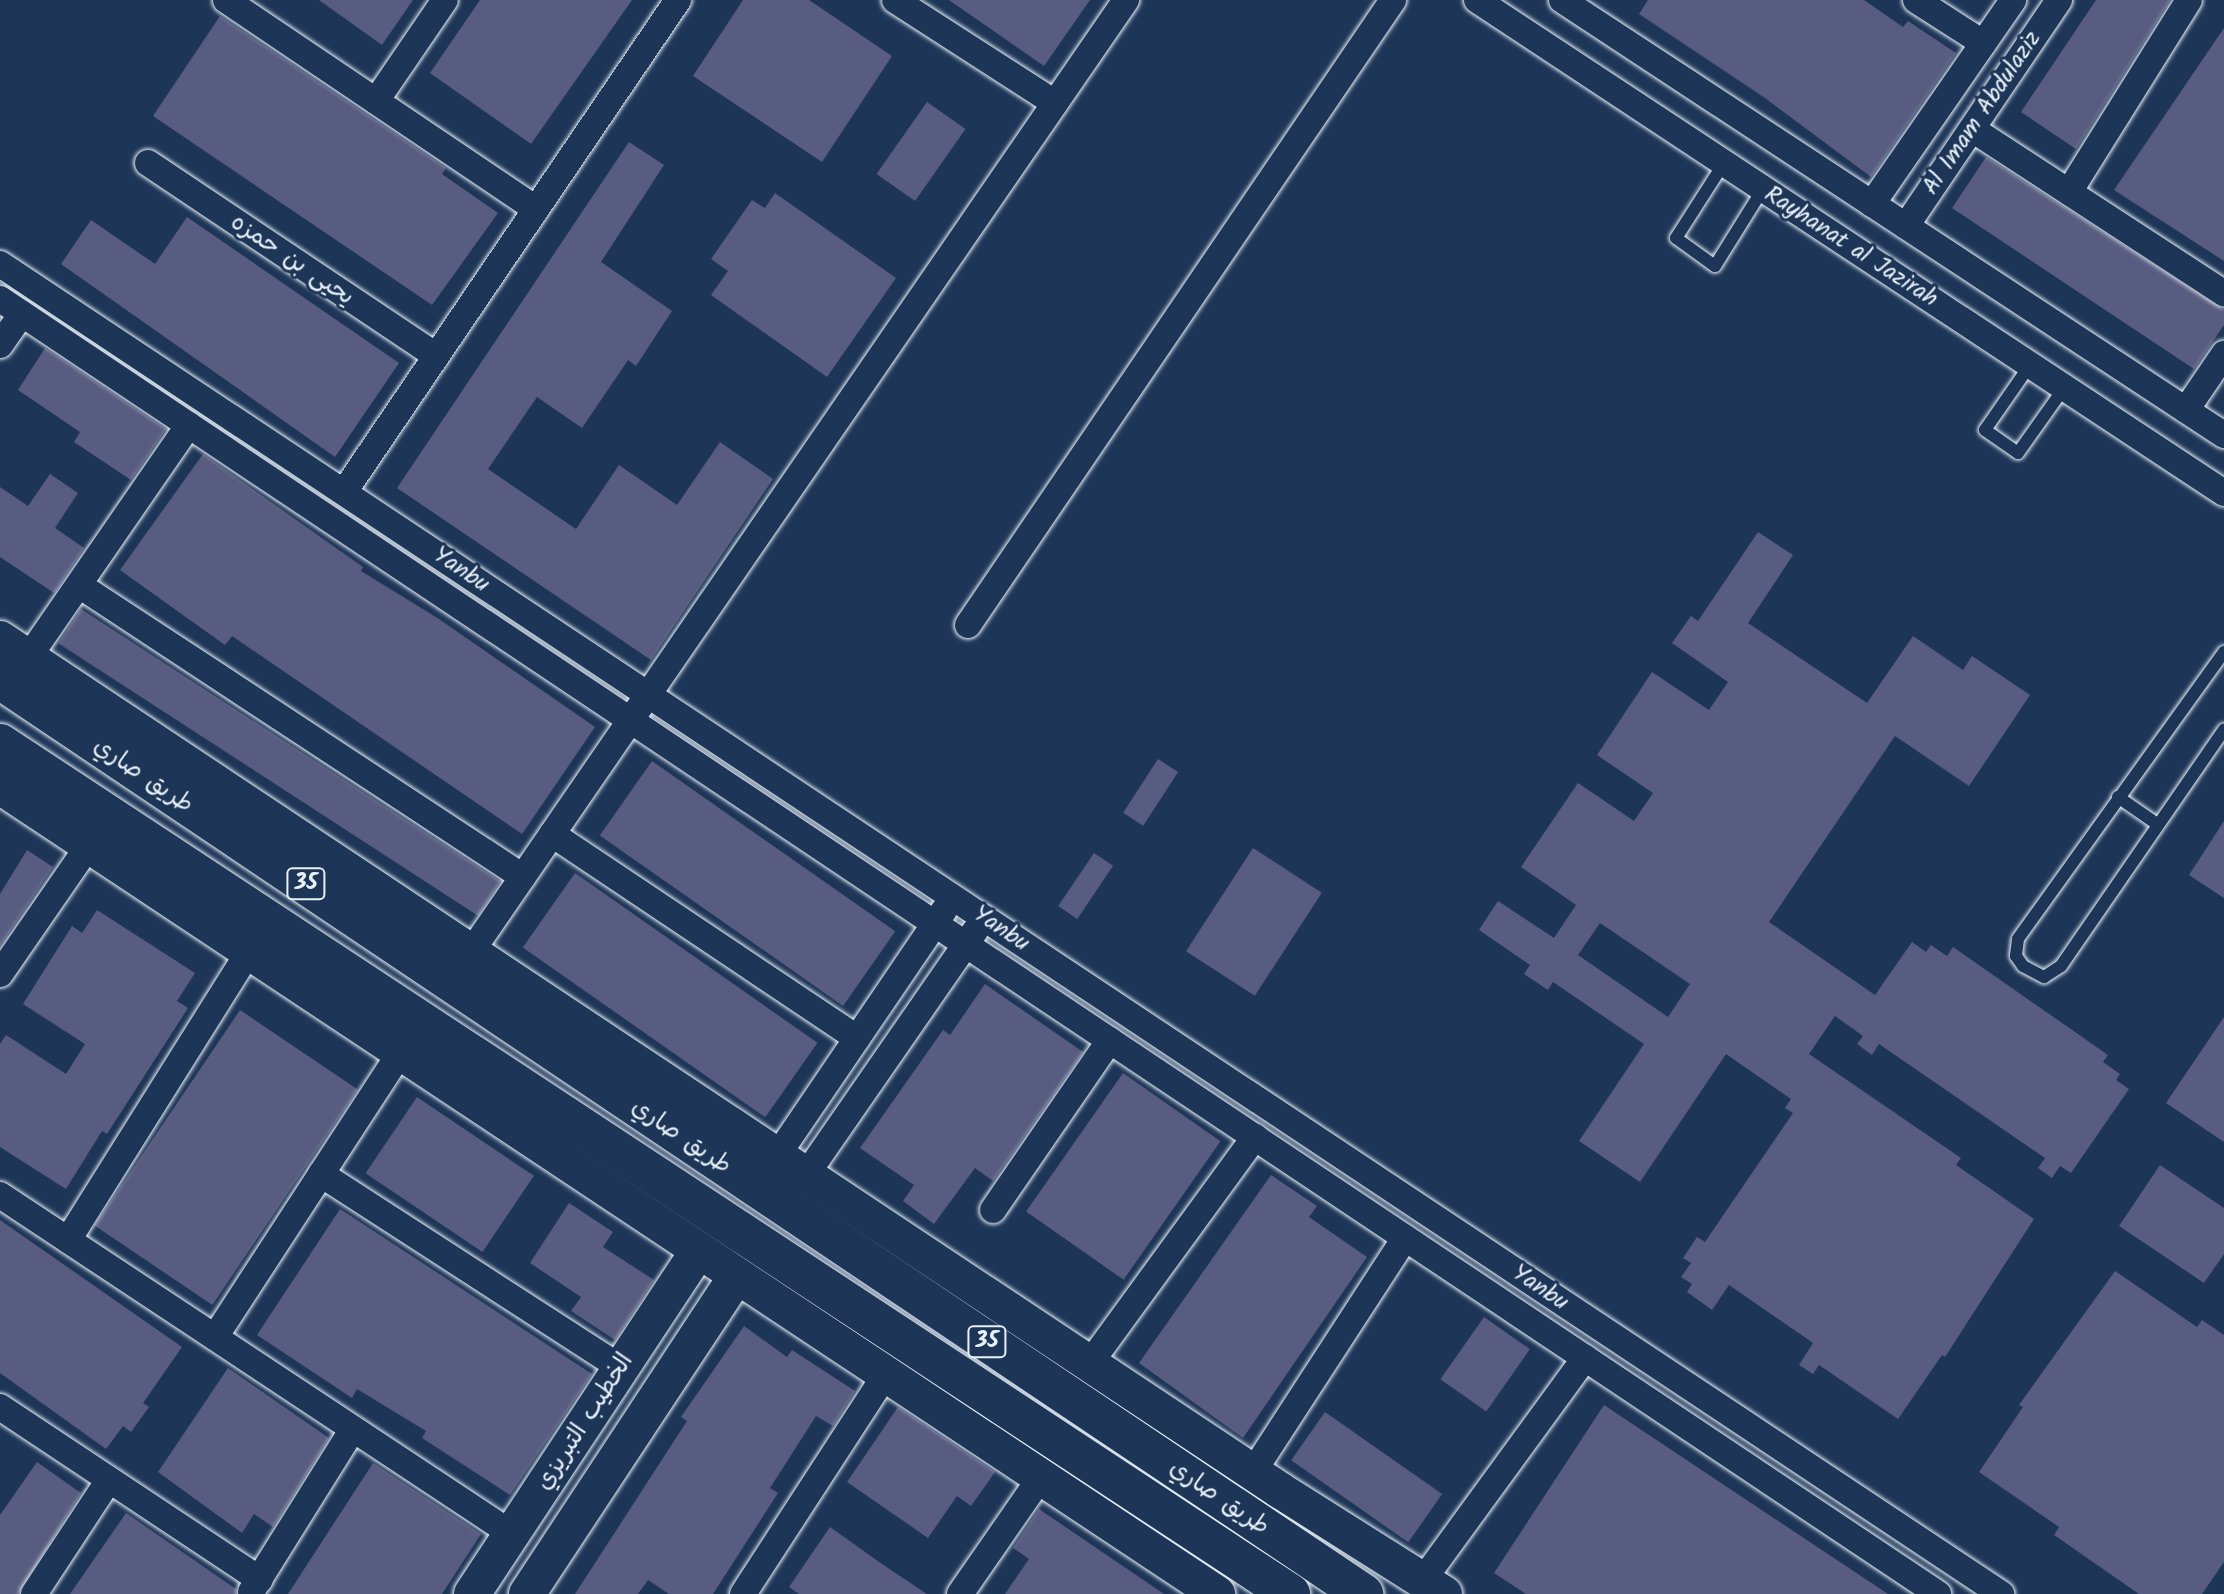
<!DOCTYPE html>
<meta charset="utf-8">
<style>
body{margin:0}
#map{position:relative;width:2224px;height:1594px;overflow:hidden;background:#1d3557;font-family:Kalam,"Playpen Sans Arabic",sans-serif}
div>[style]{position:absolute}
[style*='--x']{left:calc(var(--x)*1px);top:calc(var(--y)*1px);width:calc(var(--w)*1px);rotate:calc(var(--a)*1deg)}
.building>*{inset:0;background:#595c81;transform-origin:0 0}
.roads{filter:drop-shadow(0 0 2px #e8f1f8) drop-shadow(0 0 2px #e8f1f8)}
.lane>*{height:12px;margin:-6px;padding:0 6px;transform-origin:6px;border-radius:6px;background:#1d3557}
.street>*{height:26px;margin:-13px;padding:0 13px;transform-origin:13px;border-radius:13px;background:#1d3557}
.secondary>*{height:36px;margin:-18px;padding:0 18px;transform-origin:18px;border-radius:18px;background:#1d3557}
.primary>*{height:40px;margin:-20px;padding:0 20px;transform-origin:20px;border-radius:20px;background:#1d3557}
span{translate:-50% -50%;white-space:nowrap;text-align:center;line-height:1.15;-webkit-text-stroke:6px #1d3557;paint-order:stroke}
.shield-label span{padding:2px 6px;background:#1d3557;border:2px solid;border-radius:6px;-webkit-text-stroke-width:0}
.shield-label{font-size:22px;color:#e8f1f8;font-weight:700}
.street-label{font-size:24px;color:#e8f1f8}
</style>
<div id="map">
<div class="building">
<div style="clip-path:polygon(319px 0,413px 0,382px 45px)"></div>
<div style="clip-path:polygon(480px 0,632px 0,531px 144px,430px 73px)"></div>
<div style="clip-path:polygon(743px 0,809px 0,892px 56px,822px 162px,693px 76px)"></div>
<div style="clip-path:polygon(949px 0,1090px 0,1044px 66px)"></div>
<div style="clip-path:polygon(1648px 0,1864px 0,1903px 27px,1908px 21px,1956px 53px,1871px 177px,1765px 98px,1639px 14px)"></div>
<div style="clip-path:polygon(2096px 0,2170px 0,2076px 149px,2021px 112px)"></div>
<div style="clip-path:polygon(220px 16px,446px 168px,442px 174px,498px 213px,432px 305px,153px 116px)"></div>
<div style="clip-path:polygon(2224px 28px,2224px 261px,2114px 190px)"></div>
<div style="left:927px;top:102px;width:47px;height:88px;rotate:35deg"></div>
<div style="clip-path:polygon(629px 142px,664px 165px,601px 262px,672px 311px,636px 366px,628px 360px,582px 428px,537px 397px,488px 469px,576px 529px,619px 465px,677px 505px,720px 442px,773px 479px,651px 660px,397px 488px)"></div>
<div style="clip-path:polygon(1986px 157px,2224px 310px,2224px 325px,2194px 369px,1952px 208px)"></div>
<div style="clip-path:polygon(775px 193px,896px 278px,827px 377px,711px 295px,728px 271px,711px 259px,752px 200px,765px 208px)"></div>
<div style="clip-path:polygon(187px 217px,399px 363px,335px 457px,61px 264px,91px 220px,155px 264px)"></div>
<div style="clip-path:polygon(45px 348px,166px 429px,131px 480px,74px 442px,80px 432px,18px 390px)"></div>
<div style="clip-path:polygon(203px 454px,363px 567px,361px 571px,439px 619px,595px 727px,522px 834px,232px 636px,225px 645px,120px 570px)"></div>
<div style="clip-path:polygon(50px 474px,78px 493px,55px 528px,84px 548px,54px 593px,0 557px,0 487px,28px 506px)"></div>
<div style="clip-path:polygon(evenodd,1758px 532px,1793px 555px,1748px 623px,1867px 703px,1913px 636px,1963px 670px,1972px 656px,2030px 695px,1969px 786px,1895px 736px,1769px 922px,1875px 995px,1912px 942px,1926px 952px,1931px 945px,1947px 956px,1953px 947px,2108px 1055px,2103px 1062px,2120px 1074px,2116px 1080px,2129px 1089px,2071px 1173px,2060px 1166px,2052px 1178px,2038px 1168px,2045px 1158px,1879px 1044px,1872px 1055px,1857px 1044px,1863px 1036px,1835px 1016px,1809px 1054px,1961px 1158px,1956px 1165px,2034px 1219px,1945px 1357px,1942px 1355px,1898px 1419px,1819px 1365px,1813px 1374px,1799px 1365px,1813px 1343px,1729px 1285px,1712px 1310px,1687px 1292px,1692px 1284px,1681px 1277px,1691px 1263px,1683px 1258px,1697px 1237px,1705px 1242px,1793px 1113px,1785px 1108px,1791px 1099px,1726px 1054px,1640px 1182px,1579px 1141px,1644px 1044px,1553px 982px,1548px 990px,1524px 974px,1530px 965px,1479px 930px,1498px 901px,1554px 938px,1576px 905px,1521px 867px,1578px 783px,1634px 821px,1653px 793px,1597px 755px,1652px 672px,1709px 710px,1728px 682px,1672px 643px,1691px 616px,1698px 621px,1758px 532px,1600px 923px,1690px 984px,1668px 1017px,1578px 955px,1600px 923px)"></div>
<div style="left:81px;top:609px;width:500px;height:41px;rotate:33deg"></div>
<div style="left:1158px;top:759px;width:24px;height:64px;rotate:33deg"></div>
<div style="left:652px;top:761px;width:297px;height:91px;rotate:35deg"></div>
<div style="clip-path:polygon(2224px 821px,2224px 898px,2189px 875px)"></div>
<div style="left:1253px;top:848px;width:82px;height:123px;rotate:33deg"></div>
<div style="clip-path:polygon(27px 850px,53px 867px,0 946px,0 894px)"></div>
<div style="left:1094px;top:853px;width:23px;height:64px;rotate:34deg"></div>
<div style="left:575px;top:873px;width:296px;height:91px;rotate:35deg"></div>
<div style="clip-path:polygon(97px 910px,195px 973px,177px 1001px,188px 1008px,107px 1134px,102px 1131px,66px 1189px,0 1147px,0 1044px,6px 1035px,66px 1074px,85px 1044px,23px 1004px,72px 926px,82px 933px)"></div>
<div style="clip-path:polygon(985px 984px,1083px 1052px,993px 1181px,975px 1168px,934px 1224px,903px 1201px,914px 1185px,860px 1148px,943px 1030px,950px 1035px)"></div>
<div style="left:240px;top:1010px;width:142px;height:260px;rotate:34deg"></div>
<div style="clip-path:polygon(2224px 1017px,2224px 1142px,2166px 1103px)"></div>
<div style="left:1123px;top:1073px;width:119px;height:169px;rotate:35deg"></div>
<div style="left:417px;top:1097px;width:141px;height:92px;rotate:34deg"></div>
<div style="clip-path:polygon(2160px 1165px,2224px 1208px,2224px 1254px,2204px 1283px,2119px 1226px)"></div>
<div style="clip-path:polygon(1271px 1175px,1317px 1206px,1309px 1217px,1367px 1257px,1243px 1438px,1139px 1363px)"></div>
<div style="clip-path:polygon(569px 1203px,613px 1232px,603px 1247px,654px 1280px,615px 1340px,571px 1311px,581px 1297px,530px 1263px)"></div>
<div style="clip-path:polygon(340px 1209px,592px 1374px,510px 1495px,422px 1438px,426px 1431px,357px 1389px,352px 1398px,257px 1335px)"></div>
<div style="clip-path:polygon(0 1220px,182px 1347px,143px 1403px,149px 1407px,131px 1432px,123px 1426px,106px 1449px,0 1373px)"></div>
<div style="clip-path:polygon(2115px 1271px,2197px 1327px,2202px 1320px,2224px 1335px,2224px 1562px,2202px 1594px,2139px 1594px,2054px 1535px,2059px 1527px,1979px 1472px,2023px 1407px,2019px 1405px)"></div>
<div style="left:1484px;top:1317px;width:56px;height:76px;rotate:35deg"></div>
<div style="clip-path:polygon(744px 1326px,787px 1357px,792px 1350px,855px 1391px,833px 1426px,816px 1416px,770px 1488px,778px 1493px,713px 1594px,669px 1594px,648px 1580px,638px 1594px,575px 1594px,687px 1421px,681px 1417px)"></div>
<div style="clip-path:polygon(228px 1368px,329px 1438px,273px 1527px,254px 1514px,242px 1533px,158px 1472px)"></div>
<div style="clip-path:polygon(1604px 1405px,1888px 1594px,1526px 1594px,1494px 1573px)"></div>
<div style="clip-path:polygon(898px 1407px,995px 1472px,971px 1506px,957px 1496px,928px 1538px,847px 1482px)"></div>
<div style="left:1325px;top:1412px;width:143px;height:59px;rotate:35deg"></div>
<div style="clip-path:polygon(37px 1462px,81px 1493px,18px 1594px,0 1594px,0 1515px)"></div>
<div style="clip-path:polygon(373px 1463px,481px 1534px,442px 1594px,288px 1594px)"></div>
<div style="clip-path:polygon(1039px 1509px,1164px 1594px,1005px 1594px,1029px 1559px,1013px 1548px)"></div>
<div style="clip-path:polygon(126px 1513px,236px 1589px,236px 1594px,70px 1594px)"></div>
<div style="clip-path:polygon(830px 1527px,882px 1564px,927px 1594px,799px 1594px,789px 1587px)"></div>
</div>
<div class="roads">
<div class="lane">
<div style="--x:1724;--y:163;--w:89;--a:122.6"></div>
<div style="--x:1676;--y:238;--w:48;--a:35.7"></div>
<div style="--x:1715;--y:266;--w:91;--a:-58.1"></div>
<div style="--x:2030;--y:365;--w:79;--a:124.7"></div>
<div style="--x:1985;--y:430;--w:40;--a:34.9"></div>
<div style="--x:2018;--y:453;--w:80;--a:-54.7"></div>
<div style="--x:2224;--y:652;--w:353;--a:125.7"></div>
<div style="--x:2018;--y:939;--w:17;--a:97"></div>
<div style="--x:2016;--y:956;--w:12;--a:55"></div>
<div style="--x:2023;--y:966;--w:24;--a:28"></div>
<div style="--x:2044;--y:977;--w:20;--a:-33"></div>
<div style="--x:2061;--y:966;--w:287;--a:-55.4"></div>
<div style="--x:2118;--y:797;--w:47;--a:34.7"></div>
</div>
<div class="street">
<div style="--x:226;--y:0;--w:374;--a:34"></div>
<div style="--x:895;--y:0;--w:190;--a:32.8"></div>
<div style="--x:1477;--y:0;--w:895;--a:33.42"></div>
<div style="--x:1562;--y:0;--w:792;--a:33.31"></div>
<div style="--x:1916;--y:0;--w:80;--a:32.7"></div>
<div style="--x:376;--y:101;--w:122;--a:-55.7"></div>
<div style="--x:1972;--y:129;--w:301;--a:33.1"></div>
<div style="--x:148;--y:163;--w:347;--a:33.8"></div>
<div style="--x:2069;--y:192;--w:226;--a:-58"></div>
<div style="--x:1872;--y:204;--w:248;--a:-55.3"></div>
<div style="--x:1906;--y:226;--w:273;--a:-55.9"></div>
<div style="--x:0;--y:264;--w:2403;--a:33.61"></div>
<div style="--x:0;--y:299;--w:2331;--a:33.75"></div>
<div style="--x:0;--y:345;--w:38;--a:-55"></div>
<div style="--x:2186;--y:410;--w:68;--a:-55.8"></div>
<div style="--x:344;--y:492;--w:595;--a:-55.83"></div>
<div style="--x:79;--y:585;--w:531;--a:33.33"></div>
<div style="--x:968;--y:625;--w:756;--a:-55.78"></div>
<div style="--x:28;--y:658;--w:283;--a:-55.4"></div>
<div style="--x:552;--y:834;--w:367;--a:33.8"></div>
<div style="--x:471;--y:952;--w:1156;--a:-55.47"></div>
<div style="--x:0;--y:974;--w:157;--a:-55.4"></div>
<div style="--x:777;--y:1156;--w:297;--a:-55.8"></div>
<div style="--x:321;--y:1174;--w:357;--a:32.9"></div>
<div style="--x:806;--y:1175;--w:297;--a:-55.3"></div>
<div style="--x:0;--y:1195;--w:614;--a:33.51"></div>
<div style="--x:993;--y:1210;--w:206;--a:-55.5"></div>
<div style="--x:68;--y:1240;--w:341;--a:-57.9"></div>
<div style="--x:215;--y:1337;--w:340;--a:-56.9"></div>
<div style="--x:1090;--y:1363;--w:280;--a:-53.9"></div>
<div style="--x:0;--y:1407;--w:312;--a:33.6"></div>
<div style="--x:1253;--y:1472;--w:279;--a:-57"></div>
<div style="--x:1423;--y:1580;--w:275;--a:-53.9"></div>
<div style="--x:251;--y:1592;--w:192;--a:-58"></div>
<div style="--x:34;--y:1594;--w:136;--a:-56.7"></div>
<div style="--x:743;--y:1594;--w:262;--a:-57"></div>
<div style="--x:960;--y:1594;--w:142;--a:-55.3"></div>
</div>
<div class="secondary">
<div style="--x:0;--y:639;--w:1538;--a:33.63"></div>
<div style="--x:1281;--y:1491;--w:193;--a:32.3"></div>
<div style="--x:0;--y:786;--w:1461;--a:33.58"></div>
<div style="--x:472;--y:1594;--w:412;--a:-56.6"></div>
<div style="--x:527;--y:1594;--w:381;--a:-56.6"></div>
</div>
<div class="primary">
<div style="--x:0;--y:679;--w:1642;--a:33.87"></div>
<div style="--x:0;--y:744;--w:1545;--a:33.38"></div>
</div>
</div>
<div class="shield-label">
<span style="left:306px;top:884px">35</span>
<span style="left:987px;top:1342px">35</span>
</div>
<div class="street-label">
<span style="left:1982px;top:113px;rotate:-56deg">Al Imam Abdulaziz</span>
<span style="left:1851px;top:247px;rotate:33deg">Rayhanat al Jazirah</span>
<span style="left:292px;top:260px;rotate:34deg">يحيى بن حمزه</span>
<span style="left:461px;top:570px;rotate:34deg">Yanbu</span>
<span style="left:143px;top:776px;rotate:34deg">طريق صاري</span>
<span style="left:1001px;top:929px;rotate:34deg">Yanbu</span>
<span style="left:681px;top:1137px;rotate:34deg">طريق صاري</span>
<span style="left:1540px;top:1288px;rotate:34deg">Yanbu</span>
<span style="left:585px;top:1422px;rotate:-57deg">الخطيب التبريزي</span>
<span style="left:1219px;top:1498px;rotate:34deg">طريق صاري</span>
</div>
</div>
